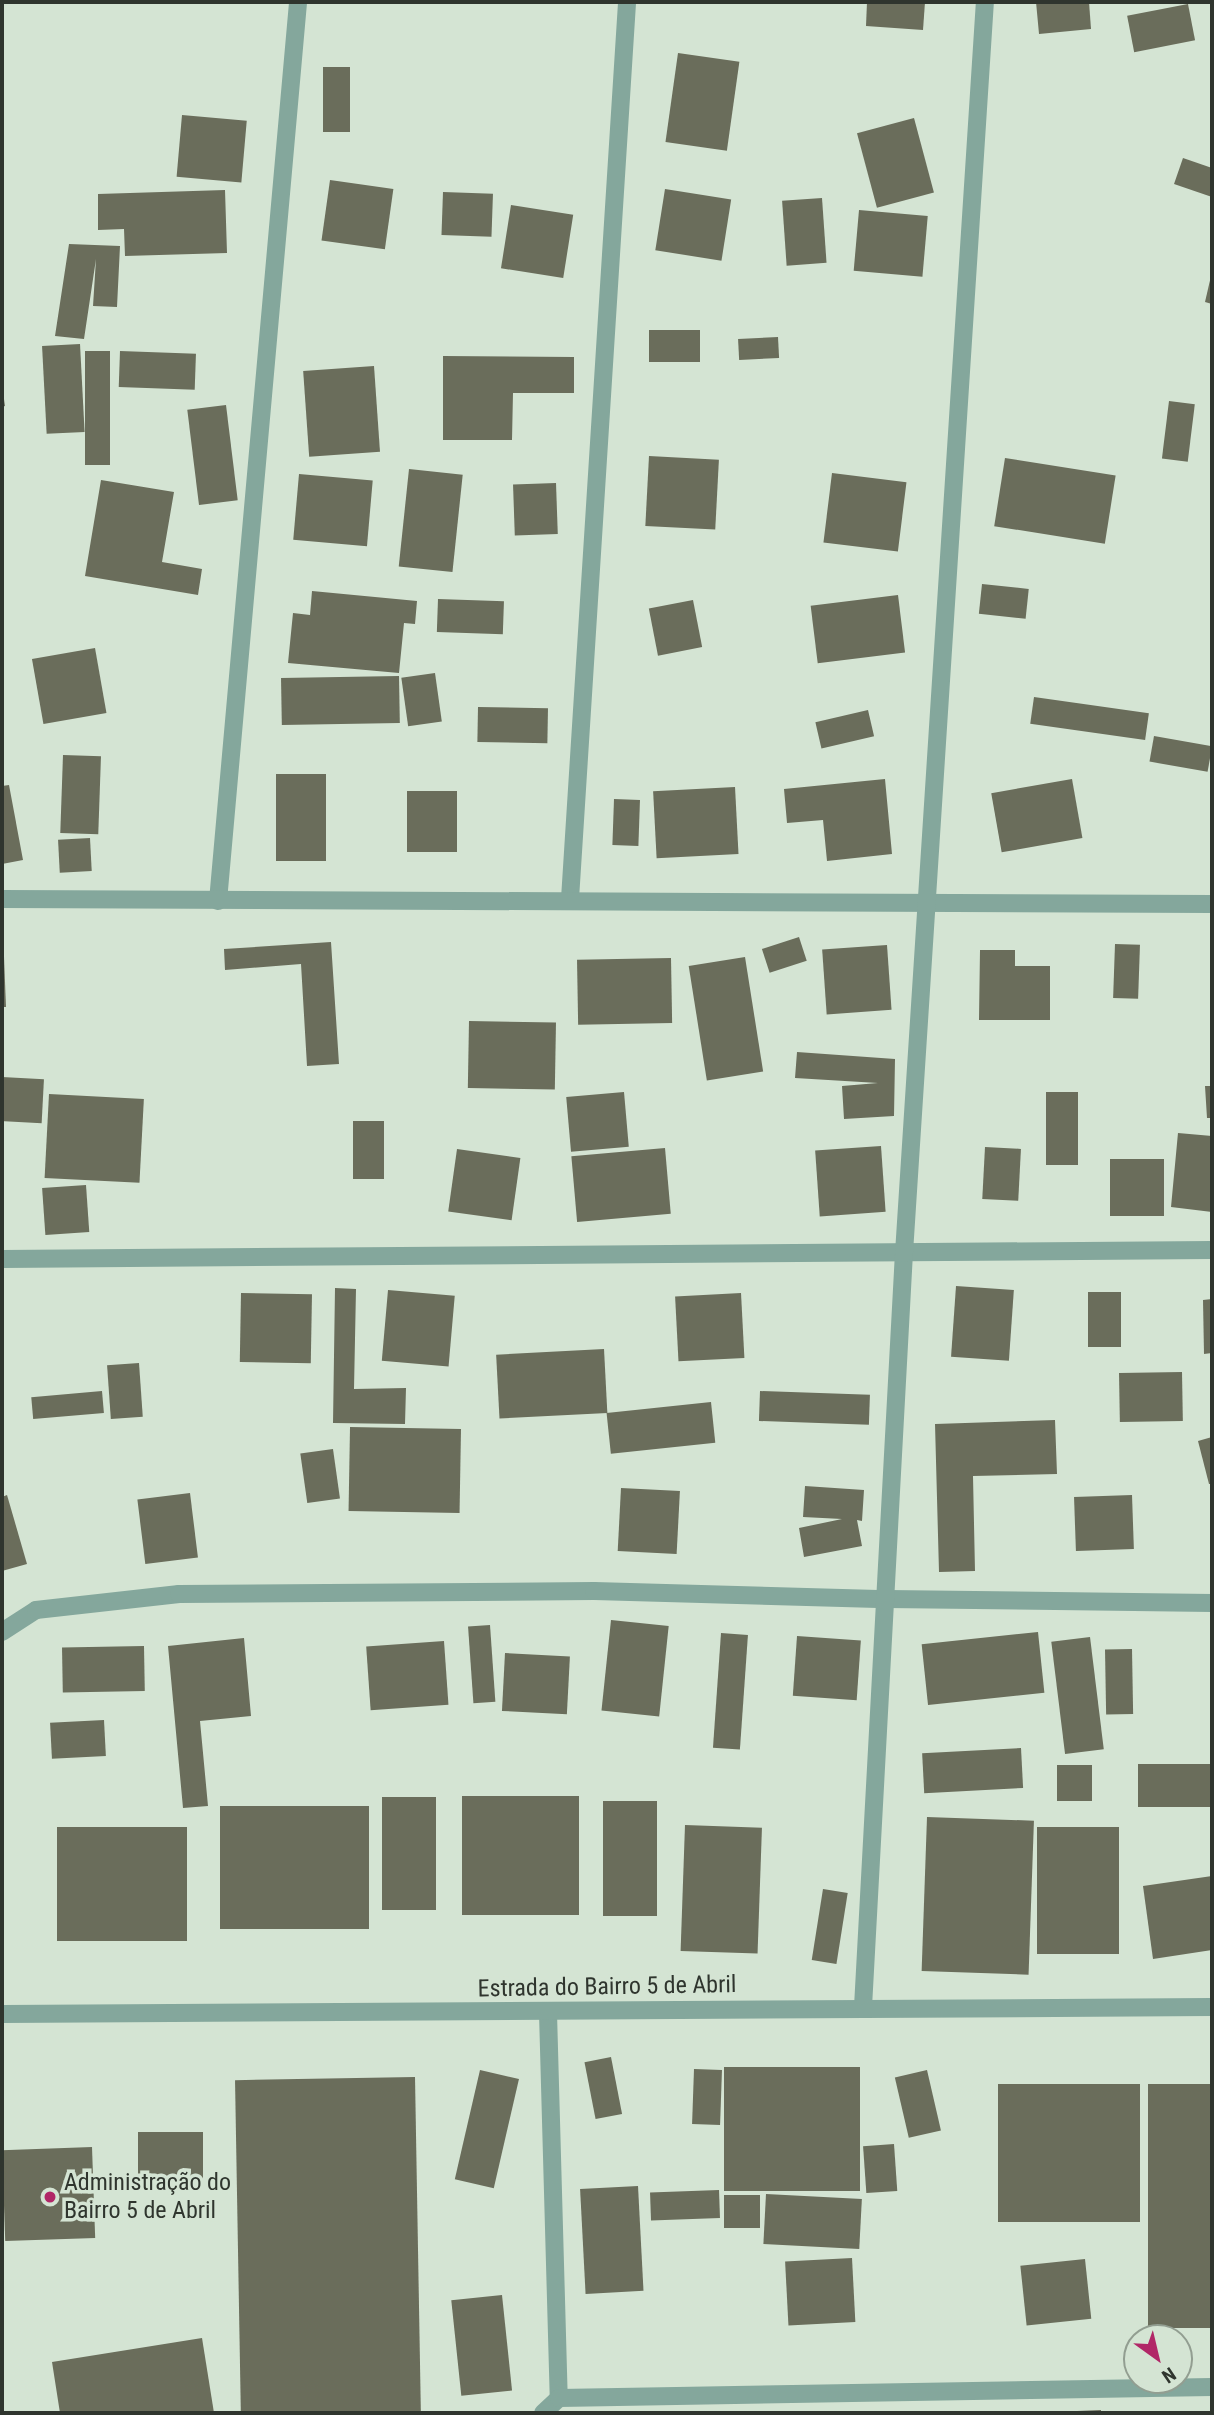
<!DOCTYPE html>
<meta charset="utf-8">
<style>
body{margin:0}
#map{position:relative;width:1214px;height:2415px;overflow:hidden;background:#d4e4d3;font-family:"Roboto Condensed",sans-serif}
div>[style]{position:absolute}
[style*='--x']{left:calc(var(--x)*1px);top:calc(var(--y)*1px);width:calc(var(--w)*1px);rotate:calc(var(--a)*1deg)}
.building>*{inset:0;background:#6a6d5b;transform-origin:0 0}
.service>*{height:18px;margin:-9px;padding:0 9px;transform-origin:9px;border-radius:9px;background:#84a79c}
.minor>*{height:18px;margin:-9px;padding:0 9px;transform-origin:9px;border-radius:9px;background:#84a79c}
.tertiary>*{height:18px;margin:-9px;padding:0 9px;transform-origin:9px;border-radius:9px;background:#84a79c}
.dots>*{width:19px;height:19px;translate:-50% -50%;box-sizing:border-box;border:4px solid #d4e4d3;border-radius:50%}
span{translate:-50% -50%;white-space:nowrap;text-align:center;line-height:1.15;-webkit-text-stroke:7px #d4e4d3;paint-order:stroke}
.street-label{font-size:24px;color:#2f352e}
.poi-label{font-size:24px;color:#2f352e}
.left{translate:0 -50%;text-align:left}
.frame{position:absolute;inset:0;border:4px solid #2f352e;pointer-events:none}
.north{position:absolute;left:1123px;top:2324px;width:70px;height:70px;box-sizing:border-box;background:#d4e4d3;border:2px solid #929e91;border-radius:50%;rotate:146deg;font-size:19px;font-weight:700;line-height:28px;text-align:center;color:#2f352e}
.north::after{content:'';display:block;margin:auto;width:24px;height:32px;background:#b12767;clip-path:polygon(50% 0,100% 100%,50% 72%,0 100%)}
</style>
<div id="map">
<div class="building">
<div style="clip-path:polygon(867px 2px,925px 2px,923px 30px,866px 26px)"></div>
<div style="clip-path:polygon(1036px 2px,1089px 2px,1091px 29px,1039px 34px)"></div>
<div style="left:1188px;top:4px;width:37px;height:62px;rotate:79deg"></div>
<div style="left:678px;top:53px;width:62px;height:90px;rotate:8deg"></div>
<div style="left:323px;top:67px;width:27px;height:65px"></div>
<div style="left:182px;top:115px;width:65px;height:62px;rotate:5deg"></div>
<div style="left:914px;top:118px;width:77px;height:59px;rotate:75deg"></div>
<div style="clip-path:polygon(1183px 158px,1212px 168px,1212px 197px,1174px 184px)"></div>
<div style="left:330px;top:180px;width:64px;height:61px;rotate:8deg"></div>
<div style="left:665px;top:189px;width:67px;height:62px;rotate:9deg"></div>
<div style="clip-path:polygon(225px 190px,227px 253px,125px 256px,124px 229px,98px 230px,98px 194px)"></div>
<div style="left:443px;top:192px;width:50px;height:43px;rotate:2deg"></div>
<div style="left:822px;top:198px;width:65px;height:40px;rotate:86deg"></div>
<div style="left:511px;top:205px;width:63px;height:64px;rotate:9deg"></div>
<div style="left:859px;top:210px;width:69px;height:61px;rotate:5deg"></div>
<div style="clip-path:polygon(69px 244px,120px 246px,117px 307px,93px 306px,96px 259px,84px 339px,55px 336px)"></div>
<div style="clip-path:polygon(1211px 276px,1212px 277px,1212px 304px,1205px 302px)"></div>
<div style="left:649px;top:330px;width:51px;height:32px"></div>
<div style="left:778px;top:337px;width:21px;height:40px;rotate:87deg"></div>
<div style="left:80px;top:344px;width:88px;height:38px;rotate:87deg"></div>
<div style="left:110px;top:351px;width:114px;height:25px;rotate:90deg"></div>
<div style="left:120px;top:351px;width:76px;height:36px;rotate:2deg"></div>
<div style="clip-path:polygon(443px 356px,574px 357px,574px 393px,513px 393px,512px 440px,443px 440px)"></div>
<div style="left:374px;top:366px;width:86px;height:71px;rotate:86deg"></div>
<div style="clip-path:polygon(2px 386px,5px 406px,2px 407px)"></div>
<div style="left:1169px;top:401px;width:26px;height:58px;rotate:7deg"></div>
<div style="left:226px;top:405px;width:96px;height:39px;rotate:83deg"></div>
<div style="left:649px;top:456px;width:70px;height:70px;rotate:3deg"></div>
<div style="left:1005px;top:458px;width:112px;height:69px;rotate:9deg"></div>
<div style="left:409px;top:469px;width:54px;height:98px;rotate:6deg"></div>
<div style="left:832px;top:473px;width:75px;height:70px;rotate:7deg"></div>
<div style="left:299px;top:474px;width:74px;height:66px;rotate:5deg"></div>
<div style="clip-path:polygon(101px 480px,174px 492px,162px 562px,202px 569px,198px 595px,85px 576px)"></div>
<div style="left:556px;top:483px;width:51px;height:43px;rotate:88deg"></div>
<div style="left:982px;top:584px;width:47px;height:30px;rotate:6deg"></div>
<div style="clip-path:polygon(312px 591px,417px 601px,415px 624px,404px 623px,399px 673px,288px 663px,293px 613px,310px 615px)"></div>
<div style="left:898px;top:595px;width:58px;height:88px;rotate:83deg"></div>
<div style="left:438px;top:599px;width:66px;height:33px;rotate:2deg"></div>
<div style="left:693px;top:600px;width:48px;height:45px;rotate:79deg"></div>
<div style="left:95px;top:648px;width:66px;height:64px;rotate:80deg"></div>
<div style="left:435px;top:673px;width:49px;height:34px;rotate:82deg"></div>
<div style="left:399px;top:676px;width:47px;height:118px;rotate:89deg"></div>
<div style="left:1034px;top:697px;width:116px;height:27px;rotate:8deg"></div>
<div style="left:478px;top:707px;width:70px;height:35px;rotate:1deg"></div>
<div style="left:868px;top:710px;width:27px;height:54px;rotate:77deg"></div>
<div style="left:1154px;top:736px;width:59px;height:26px;rotate:10deg"></div>
<div style="left:63px;top:755px;width:38px;height:78px;rotate:2deg"></div>
<div style="left:276px;top:774px;width:50px;height:87px"></div>
<div style="clip-path:polygon(885px 779px,892px 854px,827px 861px,823px 820px,787px 823px,784px 789px)"></div>
<div style="left:1072px;top:779px;width:60px;height:82px;rotate:80deg"></div>
<div style="clip-path:polygon(9px 785px,23px 860px,2px 864px,2px 786px)"></div>
<div style="left:735px;top:787px;width:67px;height:82px;rotate:87deg"></div>
<div style="left:407px;top:791px;width:50px;height:61px"></div>
<div style="left:614px;top:799px;width:26px;height:46px;rotate:2deg"></div>
<div style="left:90px;top:838px;width:33px;height:32px;rotate:87deg"></div>
<div style="left:799px;top:937px;width:25px;height:39px;rotate:72deg"></div>
<div style="clip-path:polygon(331px 942px,339px 1064px,307px 1066px,301px 964px,225px 970px,224px 949px)"></div>
<div style="left:1115px;top:944px;width:25px;height:54px;rotate:2deg"></div>
<div style="left:887px;top:945px;width:65px;height:65px;rotate:86deg"></div>
<div style="clip-path:polygon(980px 950px,1015px 950px,1015px 966px,1050px 966px,1050px 1020px,979px 1020px)"></div>
<div style="clip-path:polygon(2px 957px,4px 957px,6px 1007px,2px 1007px)"></div>
<div style="left:745px;top:957px;width:116px;height:57px;rotate:81deg"></div>
<div style="left:671px;top:958px;width:65px;height:94px;rotate:89deg"></div>
<div style="left:469px;top:1021px;width:87px;height:67px;rotate:1deg"></div>
<div style="clip-path:polygon(797px 1052px,895px 1059px,894px 1116px,844px 1119px,842px 1086px,878px 1083px,795px 1078px)"></div>
<div style="left:2px;top:1077px;width:42px;height:44px;rotate:3deg"></div>
<div style="clip-path:polygon(1205px 1086px,1212px 1086px,1212px 1118px,1207px 1118px)"></div>
<div style="left:624px;top:1092px;width:55px;height:58px;rotate:85deg"></div>
<div style="left:1046px;top:1092px;width:32px;height:73px"></div>
<div style="left:49px;top:1094px;width:95px;height:84px;rotate:3deg"></div>
<div style="left:353px;top:1121px;width:31px;height:58px"></div>
<div style="clip-path:polygon(1178px 1133px,1212px 1136px,1212px 1212px,1171px 1207px)"></div>
<div style="left:881px;top:1146px;width:66px;height:66px;rotate:86deg"></div>
<div style="left:985px;top:1147px;width:36px;height:52px;rotate:3deg"></div>
<div style="left:665px;top:1148px;width:66px;height:94px;rotate:85deg"></div>
<div style="left:457px;top:1149px;width:64px;height:63px;rotate:8deg"></div>
<div style="left:1110px;top:1159px;width:54px;height:57px"></div>
<div style="left:86px;top:1185px;width:47px;height:44px;rotate:86deg"></div>
<div style="left:956px;top:1286px;width:58px;height:71px;rotate:4deg"></div>
<div style="clip-path:polygon(335px 1288px,356px 1289px,354px 1389px,406px 1388px,405px 1424px,333px 1423px)"></div>
<div style="left:388px;top:1290px;width:67px;height:71px;rotate:5deg"></div>
<div style="left:1088px;top:1292px;width:33px;height:55px"></div>
<div style="left:241px;top:1293px;width:71px;height:69px;rotate:1deg"></div>
<div style="left:741px;top:1293px;width:65px;height:66px;rotate:87deg"></div>
<div style="clip-path:polygon(1212px 1299px,1212px 1353px,1204px 1354px,1203px 1300px)"></div>
<div style="left:604px;top:1349px;width:64px;height:108px;rotate:87deg"></div>
<div style="left:139px;top:1363px;width:54px;height:32px;rotate:86deg"></div>
<div style="left:1182px;top:1372px;width:49px;height:63px;rotate:89deg"></div>
<div style="left:102px;top:1391px;width:22px;height:71px;rotate:85deg"></div>
<div style="left:760px;top:1391px;width:110px;height:30px;rotate:2deg"></div>
<div style="left:711px;top:1402px;width:41px;height:105px;rotate:84deg"></div>
<div style="clip-path:polygon(1055px 1420px,1057px 1474px,973px 1476px,975px 1571px,939px 1572px,935px 1424px)"></div>
<div style="left:461px;top:1429px;width:84px;height:111px;rotate:91deg"></div>
<div style="clip-path:polygon(1212px 1437px,1212px 1484px,1209px 1484px,1198px 1441px)"></div>
<div style="left:333px;top:1449px;width:50px;height:33px;rotate:82deg"></div>
<div style="clip-path:polygon(805px 1486px,864px 1490px,862px 1521px,857px 1520px,862px 1546px,804px 1557px,799px 1528px,842px 1519px,803px 1517px)"></div>
<div style="left:621px;top:1488px;width:59px;height:63px;rotate:3deg"></div>
<div style="left:190px;top:1493px;width:65px;height:53px;rotate:83deg"></div>
<div style="clip-path:polygon(7px 1495px,27px 1564px,2px 1571px,2px 1497px)"></div>
<div style="left:1132px;top:1495px;width:54px;height:58px;rotate:88deg"></div>
<div style="left:611px;top:1620px;width:58px;height:91px;rotate:6deg"></div>
<div style="left:490px;top:1625px;width:77px;height:22px;rotate:86deg"></div>
<div style="left:1038px;top:1632px;width:61px;height:117px;rotate:84deg"></div>
<div style="left:721px;top:1633px;width:27px;height:115px;rotate:4deg"></div>
<div style="left:797px;top:1636px;width:64px;height:60px;rotate:4deg"></div>
<div style="left:1090px;top:1637px;width:113px;height:39px;rotate:83deg"></div>
<div style="clip-path:polygon(244px 1638px,251px 1716px,200px 1721px,208px 1806px,183px 1808px,168px 1646px)"></div>
<div style="left:444px;top:1641px;width:64px;height:78px;rotate:86deg"></div>
<div style="left:144px;top:1646px;width:45px;height:82px;rotate:89deg"></div>
<div style="left:1132px;top:1649px;width:65px;height:27px;rotate:89deg"></div>
<div style="left:505px;top:1653px;width:65px;height:58px;rotate:3deg"></div>
<div style="left:104px;top:1720px;width:36px;height:54px;rotate:87deg"></div>
<div style="left:1021px;top:1748px;width:40px;height:99px;rotate:87deg"></div>
<div style="left:1212px;top:1764px;width:43px;height:74px;rotate:90deg"></div>
<div style="left:1092px;top:1765px;width:36px;height:35px;rotate:90deg"></div>
<div style="left:579px;top:1796px;width:119px;height:117px;rotate:90deg"></div>
<div style="left:382px;top:1797px;width:54px;height:113px"></div>
<div style="left:603px;top:1801px;width:54px;height:115px"></div>
<div style="left:220px;top:1806px;width:149px;height:123px"></div>
<div style="left:927px;top:1817px;width:107px;height:154px;rotate:2deg"></div>
<div style="left:685px;top:1825px;width:77px;height:126px;rotate:2deg"></div>
<div style="left:57px;top:1827px;width:130px;height:114px"></div>
<div style="left:1037px;top:1827px;width:82px;height:127px"></div>
<div style="clip-path:polygon(1212px 1876px,1212px 1950px,1153px 1959px,1143px 1886px)"></div>
<div style="left:823px;top:1889px;width:25px;height:72px;rotate:9deg"></div>
<div style="left:611px;top:2057px;width:58px;height:27px;rotate:79deg"></div>
<div style="left:724px;top:2067px;width:136px;height:124px"></div>
<div style="left:694px;top:2069px;width:28px;height:55px;rotate:2deg"></div>
<div style="left:480px;top:2070px;width:40px;height:112px;rotate:13deg"></div>
<div style="left:927px;top:2070px;width:62px;height:33px;rotate:77deg"></div>
<div style="left:415px;top:2077px;width:336px;height:180px;rotate:89deg"></div>
<div style="left:998px;top:2084px;width:142px;height:138px"></div>
<div style="left:1148px;top:2084px;width:64px;height:244px"></div>
<div style="left:138px;top:2132px;width:65px;height:54px"></div>
<div style="left:894px;top:2144px;width:47px;height:31px;rotate:86deg"></div>
<div style="left:92px;top:2147px;width:91px;height:90px;rotate:88deg"></div>
<div style="left:638px;top:2186px;width:105px;height:58px;rotate:87deg"></div>
<div style="left:719px;top:2190px;width:28px;height:69px;rotate:88deg"></div>
<div style="left:766px;top:2194px;width:96px;height:50px;rotate:3deg"></div>
<div style="left:724px;top:2195px;width:36px;height:33px"></div>
<div style="left:852px;top:2258px;width:64px;height:67px;rotate:87deg"></div>
<div style="left:1085px;top:2259px;width:60px;height:65px;rotate:84deg"></div>
<div style="left:502px;top:2295px;width:96px;height:51px;rotate:84deg"></div>
<div style="clip-path:polygon(202px 2338px,214px 2413px,60px 2413px,52px 2362px)"></div>
<div style="clip-path:polygon(1101px 2410px,1101px 2413px,1077px 2413px,1077px 2411px)"></div>
</div>
<div class="service">
<div style="--x:570;--y:899;--w:899;--a:-86.36"></div>
<div style="--x:218;--y:901;--w:903;--a:-84.91"></div>
<div style="--x:2;--y:1632;--w:40;--a:-32.9"></div>
<div style="--x:36;--y:1610;--w:144;--a:-6.4"></div>
<div style="--x:179;--y:1594;--w:415;--a:-0.4"></div>
<div style="--x:594;--y:1591;--w:293;--a:1.6"></div>
</div>
<div class="minor">
<div style="--x:2;--y:899;--w:1210;--a:0.24"></div>
<div style="--x:2;--y:1259;--w:1210;--a:-0.43"></div>
<div style="--x:887;--y:1599;--w:325;--a:0.7"></div>
<div style="--x:863;--y:2007;--w:755;--a:-86.89"></div>
<div style="--x:904;--y:1253;--w:1254;--a:-86.3"></div>
<div style="--x:548;--y:2013;--w:385;--a:88.4"></div>
<div style="--x:543;--y:2413;--w:22;--a:-43"></div>
<div style="--x:559;--y:2398;--w:653;--a:-0.97"></div>
</div>
<div class="tertiary">
<div style="--x:2;--y:2014;--w:1210;--a:-0.33"></div>
</div>
<div class="dots">
<div style="left:50px;top:2197px;background:#b12767"></div>
</div>
<div class="street-label">
<span style="left:607px;top:1987px;rotate:-1deg">Estrada do Bairro 5 de Abril</span>
</div>
<div class="poi-label">
<span class="left" style="left:64px;top:2197px">Administração do<br>Bairro 5 de Abril</span>
</div>
<div class="frame"></div>
<div class="north">N</div>
</div>
